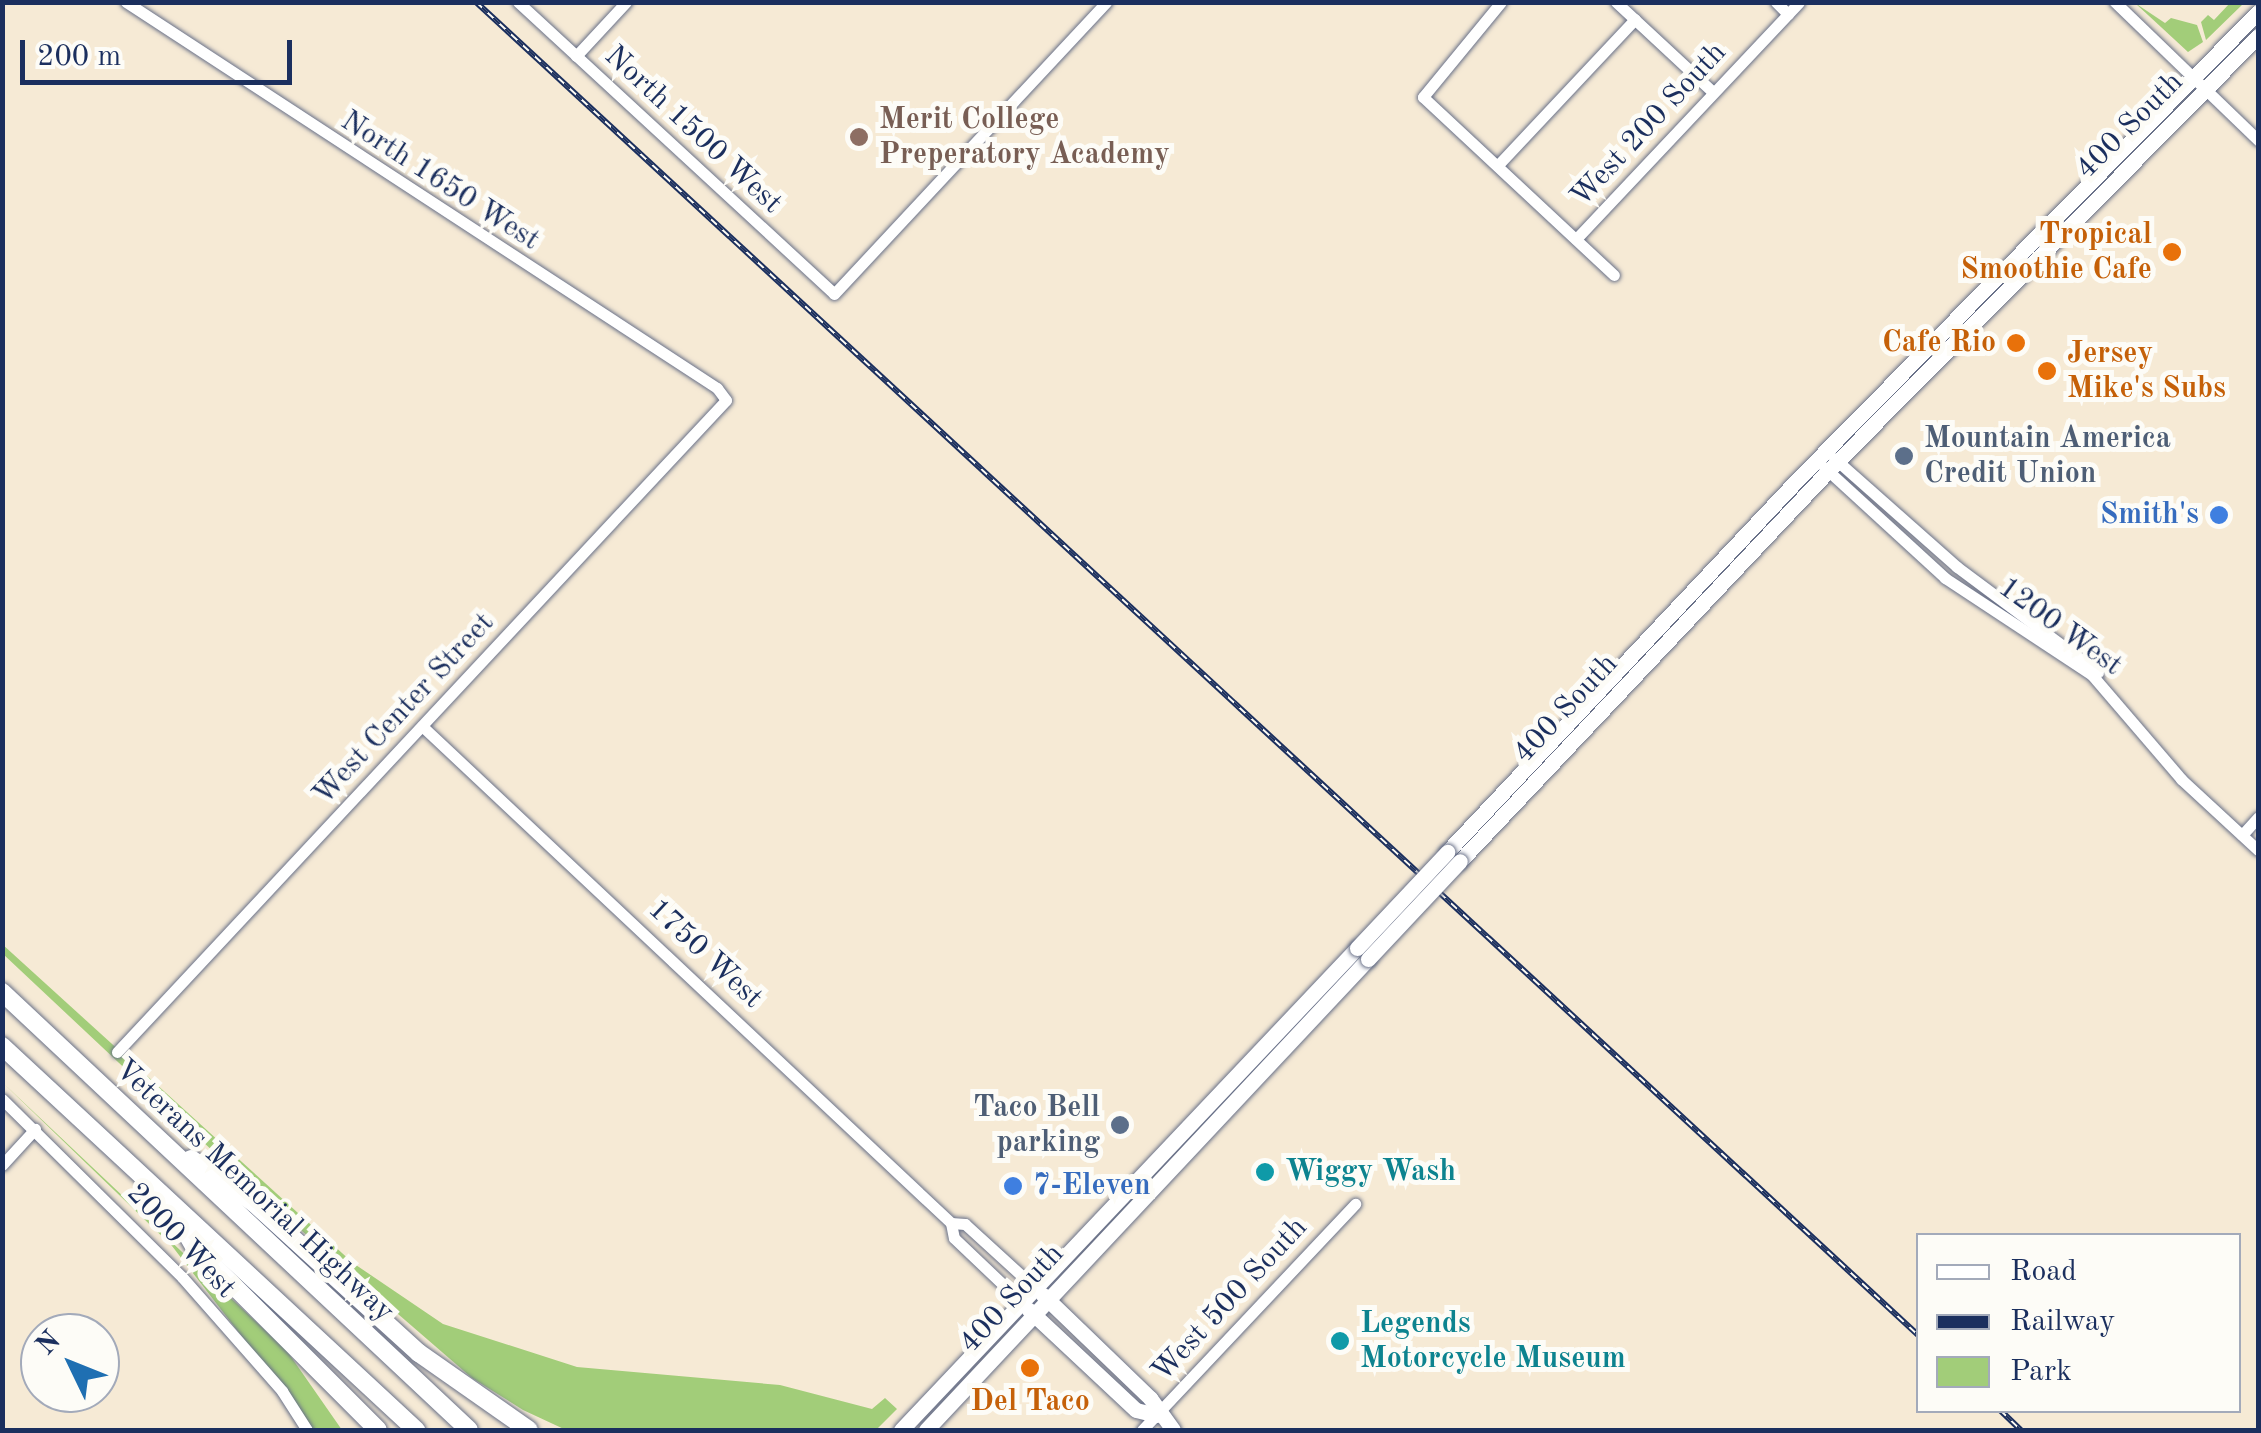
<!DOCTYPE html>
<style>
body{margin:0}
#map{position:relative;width:2261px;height:1433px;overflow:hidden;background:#f6ead5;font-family:"Old Standard TT",serif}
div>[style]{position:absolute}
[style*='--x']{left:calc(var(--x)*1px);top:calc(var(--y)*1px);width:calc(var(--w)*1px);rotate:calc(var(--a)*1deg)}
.green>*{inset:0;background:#a2cd79}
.roads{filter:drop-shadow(0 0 2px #687088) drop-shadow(0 0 2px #687088)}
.minor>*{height:11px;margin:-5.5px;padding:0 5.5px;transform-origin:5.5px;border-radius:5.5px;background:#fff}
.major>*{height:15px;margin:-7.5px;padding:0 7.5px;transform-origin:7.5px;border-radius:7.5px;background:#fff}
.highway>*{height:18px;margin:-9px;padding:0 9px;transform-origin:9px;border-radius:9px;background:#fff}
.rail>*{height:6px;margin-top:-3px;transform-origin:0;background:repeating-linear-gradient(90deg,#fdfcf7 0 8px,#1b2f5e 0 16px);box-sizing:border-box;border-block:2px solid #1b2f5e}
.bridges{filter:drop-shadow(0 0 2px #687088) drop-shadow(0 0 2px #687088)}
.major-bridge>*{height:15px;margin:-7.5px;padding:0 7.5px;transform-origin:7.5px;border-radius:7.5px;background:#fff}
.dots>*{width:28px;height:28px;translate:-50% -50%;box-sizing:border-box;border:5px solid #fdfcf7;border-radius:50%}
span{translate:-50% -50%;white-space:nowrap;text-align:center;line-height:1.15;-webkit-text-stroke:10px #fdfcf7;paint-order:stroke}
.education-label{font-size:30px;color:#785e54;font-weight:700}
.left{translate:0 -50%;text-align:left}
.street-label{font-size:30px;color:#1b2f5e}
.food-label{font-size:30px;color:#c56008;font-weight:700}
.right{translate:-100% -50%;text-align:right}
.service-label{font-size:30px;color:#4e5e75;font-weight:700}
.shop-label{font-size:30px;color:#366cbe;font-weight:700}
.culture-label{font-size:30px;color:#0d838f;font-weight:700}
.frame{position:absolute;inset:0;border:5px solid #1b2f5e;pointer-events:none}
.legend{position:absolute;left:1916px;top:1233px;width:325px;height:180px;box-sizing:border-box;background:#fdfcf7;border:2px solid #a3aaba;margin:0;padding:12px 18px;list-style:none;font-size:30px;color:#1b2f5e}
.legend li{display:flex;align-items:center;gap:20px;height:50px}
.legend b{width:50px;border:2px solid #a3aaba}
.north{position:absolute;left:20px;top:1313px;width:100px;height:100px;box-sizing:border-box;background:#fdfcf7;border:2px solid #a3aaba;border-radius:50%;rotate:313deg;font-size:28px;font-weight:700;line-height:40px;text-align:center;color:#1b2f5e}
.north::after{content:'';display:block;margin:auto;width:35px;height:45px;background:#1f6fb2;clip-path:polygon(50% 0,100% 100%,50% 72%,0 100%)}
.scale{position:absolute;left:20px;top:40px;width:272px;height:45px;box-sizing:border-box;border:5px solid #1b2f5e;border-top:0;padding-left:12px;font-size:30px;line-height:35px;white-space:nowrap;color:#1b2f5e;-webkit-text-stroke:8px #fdfcf7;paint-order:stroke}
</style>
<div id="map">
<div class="green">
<div style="clip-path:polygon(2135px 3px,2165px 23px,2171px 18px,2197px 25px,2203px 42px,2188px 52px)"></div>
<div style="clip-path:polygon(2230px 3px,2244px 3px,2206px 40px,2201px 22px,2208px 15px,2214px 20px)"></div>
<div style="clip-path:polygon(2px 944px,353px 1263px,443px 1324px,577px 1367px,780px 1385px,872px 1409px,885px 1398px,897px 1409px,876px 1430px,566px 1430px,523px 1410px,472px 1378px,250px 1186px,3px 954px)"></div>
<div style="clip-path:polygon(2px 1082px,287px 1351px,342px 1430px,314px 1430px,172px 1246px)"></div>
</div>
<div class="roads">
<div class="minor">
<div style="--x:518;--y:2;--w:430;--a:42.7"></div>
<div style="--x:834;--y:294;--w:399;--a:-47"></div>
<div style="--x:1501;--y:2;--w:123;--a:129.4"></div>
<div style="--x:1423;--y:97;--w:261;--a:43"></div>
<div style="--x:1616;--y:2;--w:132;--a:42.9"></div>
<div style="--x:1776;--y:2;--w:17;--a:45"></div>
<div style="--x:2115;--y:2;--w:199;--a:44"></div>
<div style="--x:576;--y:56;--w:74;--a:-47.2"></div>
<div style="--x:1498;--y:165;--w:200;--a:-46.8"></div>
<div style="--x:1576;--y:239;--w:325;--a:-46.7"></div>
<div style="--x:1834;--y:458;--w:164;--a:41.5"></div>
<div style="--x:1957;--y:567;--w:176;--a:36.7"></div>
<div style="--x:1824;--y:467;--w:164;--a:42.5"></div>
<div style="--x:1945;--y:578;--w:176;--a:33.4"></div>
<div style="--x:2092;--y:675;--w:137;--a:49.4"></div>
<div style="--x:2181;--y:779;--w:105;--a:42.7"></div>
<div style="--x:422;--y:726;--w:726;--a:43.21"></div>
<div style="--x:951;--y:1223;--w:15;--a:79"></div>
<div style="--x:954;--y:1238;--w:90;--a:43.6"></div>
<div style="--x:2242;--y:835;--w:24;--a:-48"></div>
<div style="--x:117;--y:1052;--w:892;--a:-46.95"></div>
<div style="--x:726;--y:400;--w:15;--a:-127"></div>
<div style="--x:717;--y:388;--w:706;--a:-146.85"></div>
<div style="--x:2;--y:1099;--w:253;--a:44.7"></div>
<div style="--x:182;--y:1277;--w:152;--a:48.7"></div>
<div style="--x:282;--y:1391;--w:46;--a:57.3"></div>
<div style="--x:2;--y:1165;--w:49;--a:-47.5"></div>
<div style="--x:951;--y:1223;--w:14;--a:4"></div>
<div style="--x:965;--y:1224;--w:92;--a:42.4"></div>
<div style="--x:1142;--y:1430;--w:311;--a:-46.7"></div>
</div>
<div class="major">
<div style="--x:1447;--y:852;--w:512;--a:-46.74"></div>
<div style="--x:1798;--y:479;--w:656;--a:-45.43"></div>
<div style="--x:1460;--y:861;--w:536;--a:-46.66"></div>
<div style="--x:1828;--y:471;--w:612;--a:-45.33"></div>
<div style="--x:1043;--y:1295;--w:149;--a:43.9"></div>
<div style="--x:1150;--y:1398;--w:39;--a:54"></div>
<div style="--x:1029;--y:1310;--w:146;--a:43.1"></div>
<div style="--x:1136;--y:1410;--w:21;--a:14"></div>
<div style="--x:901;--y:1430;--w:664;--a:-46.59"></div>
<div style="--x:926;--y:1430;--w:646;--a:-46.82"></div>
</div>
<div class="highway">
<div style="--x:2;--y:992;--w:640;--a:43.16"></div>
<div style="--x:2;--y:1046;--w:565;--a:42.85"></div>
<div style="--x:191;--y:1159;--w:77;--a:34.9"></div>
<div style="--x:254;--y:1203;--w:223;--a:42.3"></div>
<div style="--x:419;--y:1353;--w:134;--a:35"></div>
<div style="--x:180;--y:1222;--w:28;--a:60"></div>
<div style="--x:194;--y:1246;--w:260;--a:45"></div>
</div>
</div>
<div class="rail">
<div style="--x:476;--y:2;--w:1964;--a:42.75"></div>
<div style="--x:2000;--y:1410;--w:29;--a:44"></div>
</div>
<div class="bridges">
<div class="major-bridge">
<div style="--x:1357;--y:948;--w:132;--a:-46.8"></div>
<div style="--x:1368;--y:959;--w:134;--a:-46.8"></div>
</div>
</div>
<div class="dots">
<div style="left:859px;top:137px;background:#8d6e63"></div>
<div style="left:2172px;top:252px;background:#e8710a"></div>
<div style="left:2016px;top:343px;background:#e8710a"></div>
<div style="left:2047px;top:371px;background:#e8710a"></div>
<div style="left:1904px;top:456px;background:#5c6f8a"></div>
<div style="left:2219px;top:515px;background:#3f7fe0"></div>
<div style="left:1120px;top:1125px;background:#5c6f8a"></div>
<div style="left:1265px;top:1172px;background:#0f9aa8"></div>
<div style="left:1013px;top:1186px;background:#3f7fe0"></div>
<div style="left:1340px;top:1341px;background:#0f9aa8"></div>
<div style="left:1030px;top:1368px;background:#e8710a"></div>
</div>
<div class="education-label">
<span class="left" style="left:879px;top:137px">Merit College<br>Preperatory Academy</span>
</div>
<div class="street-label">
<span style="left:1649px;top:125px;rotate:-47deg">West 200 South</span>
<span style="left:2130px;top:126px;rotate:-45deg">400 South</span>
<span style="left:693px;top:130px;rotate:43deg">North 1500 West</span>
<span style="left:440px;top:181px;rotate:33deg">North 1650 West</span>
<span style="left:2060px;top:627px;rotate:36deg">1200 West</span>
<span style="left:404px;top:709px;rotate:-47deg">West Center Street</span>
<span style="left:1566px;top:709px;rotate:-47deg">400 South</span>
<span style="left:705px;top:954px;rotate:43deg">1750 West</span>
<span style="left:254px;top:1191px;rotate:43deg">Veterans Memorial Highway</span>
<span style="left:181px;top:1241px;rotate:47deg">2000 West</span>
<span style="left:1012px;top:1299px;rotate:-47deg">400 South</span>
<span style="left:1230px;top:1300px;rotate:-47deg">West 500 South</span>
</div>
<div class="food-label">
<span class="right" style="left:2152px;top:252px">Tropical<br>Smoothie Cafe</span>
<span class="right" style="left:1996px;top:343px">Cafe Rio</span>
<span class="left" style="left:2067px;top:371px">Jersey<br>Mike's Subs</span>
<span style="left:1030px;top:1402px">Del Taco</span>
</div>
<div class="service-label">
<span class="left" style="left:1924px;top:456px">Mountain America<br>Credit Union</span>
<span class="right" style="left:1100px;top:1125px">Taco Bell<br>parking</span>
</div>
<div class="shop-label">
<span class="right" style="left:2199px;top:515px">Smith's</span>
<span class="left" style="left:1033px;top:1186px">7-Eleven</span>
</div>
<div class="culture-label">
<span class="left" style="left:1285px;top:1172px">Wiggy Wash</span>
<span class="left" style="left:1360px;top:1341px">Legends<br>Motorcycle Museum</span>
</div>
<div class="frame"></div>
<ul class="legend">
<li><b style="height:12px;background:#fff"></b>Road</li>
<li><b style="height:12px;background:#1b2f5e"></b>Railway</li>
<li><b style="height:28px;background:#a2cd79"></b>Park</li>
</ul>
<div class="north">N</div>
<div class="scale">200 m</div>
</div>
